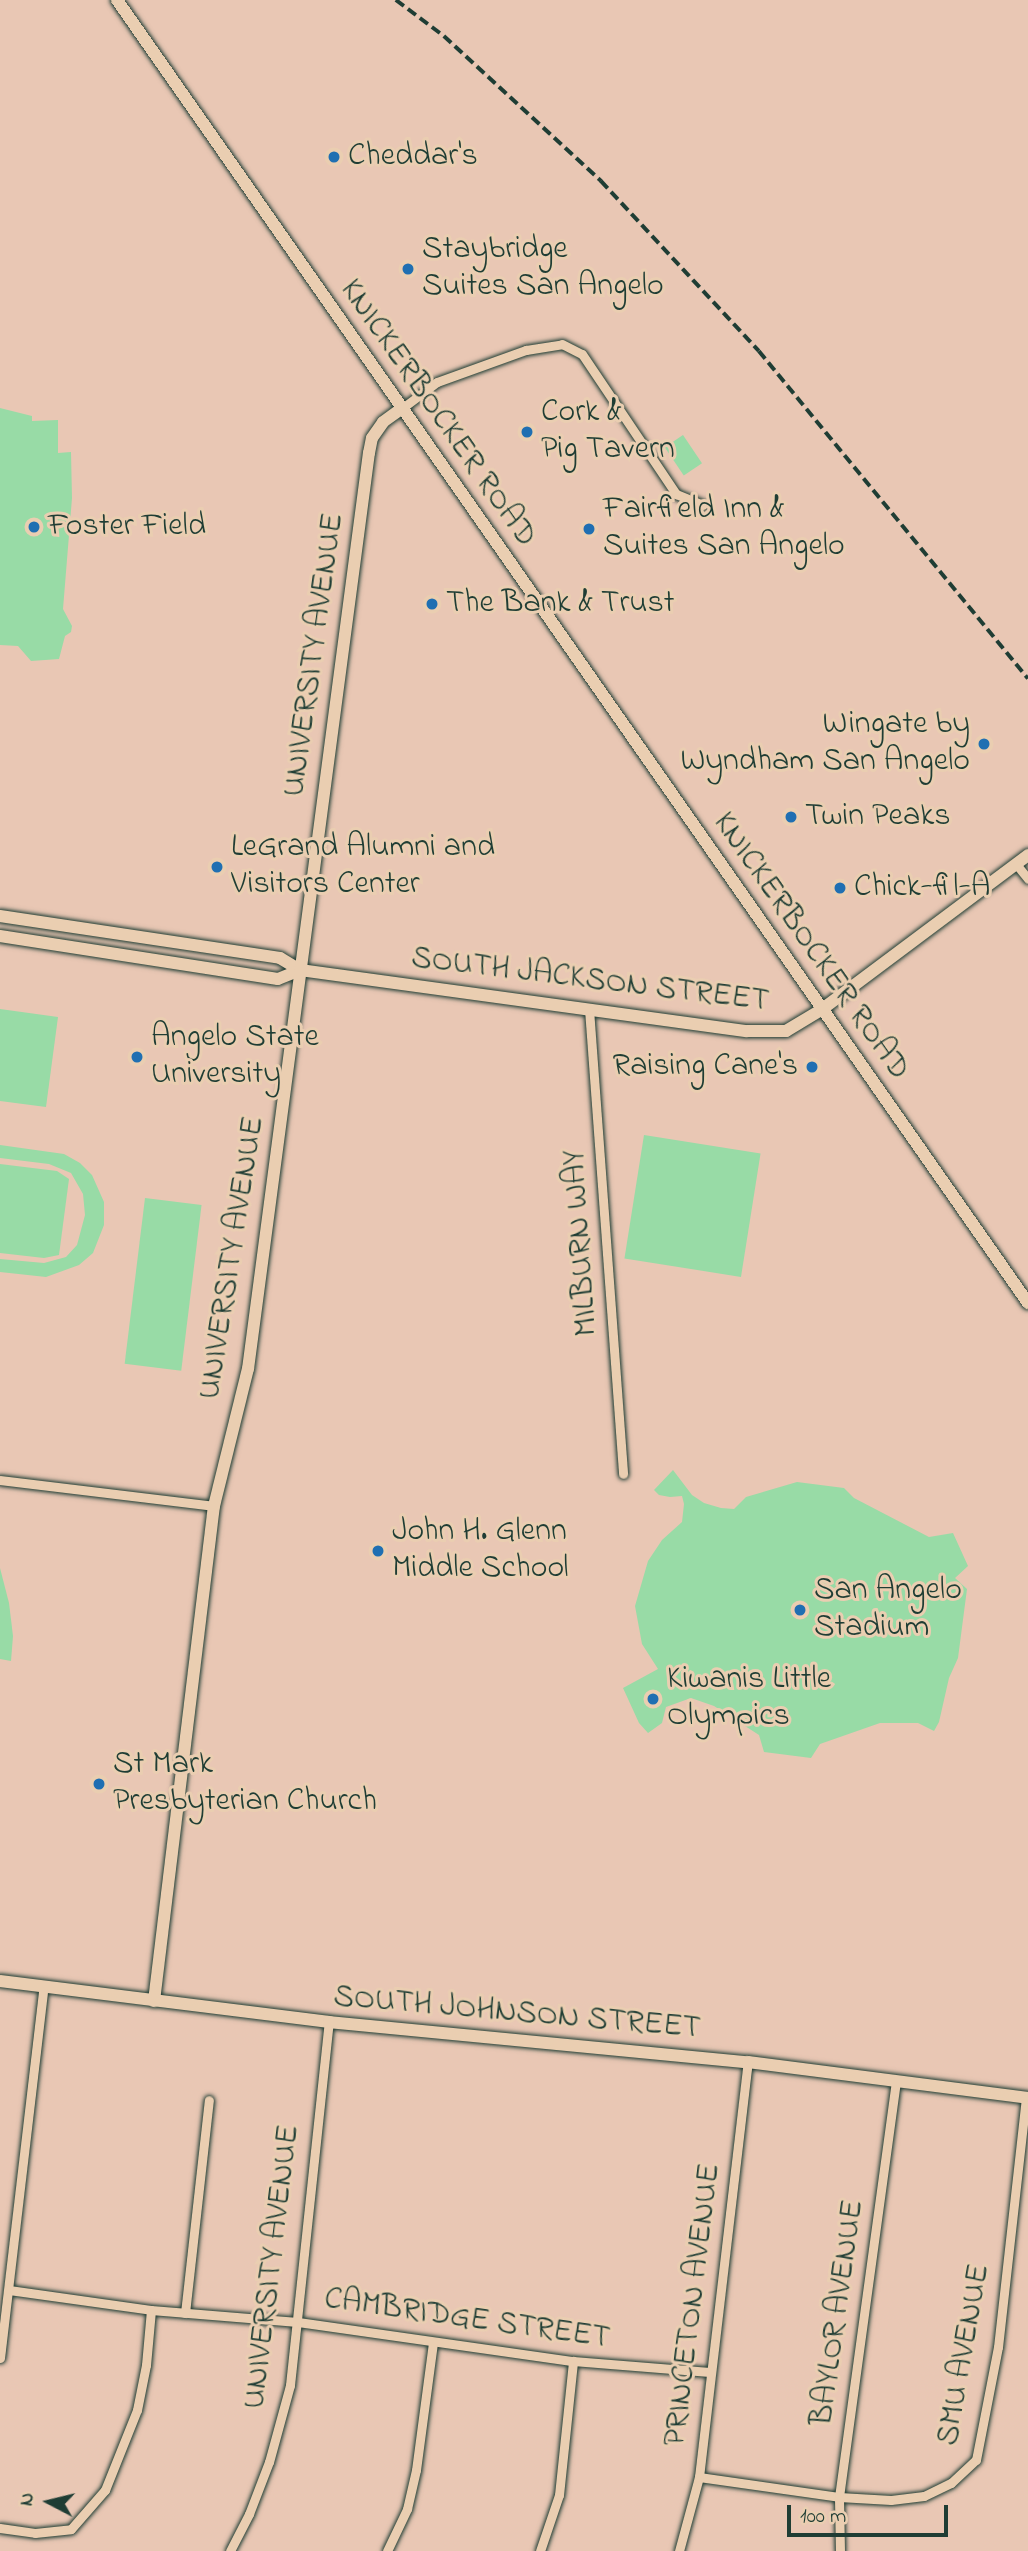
<!DOCTYPE html>
<style>
body{margin:0}
#map{position:relative;width:1028px;height:2551px;overflow:hidden;background:#e9c7b4;font-family:"Indie Flower",sans-serif}
div>[style]{position:absolute}
[style*='--x']{left:calc(var(--x)*1px);top:calc(var(--y)*1px);width:calc(var(--w)*1px);rotate:calc(var(--a)*1deg)}
.green>*{inset:0;background:#98dba6;transform-origin:0 0}
.roads{filter:drop-shadow(0 0 2px #1f3d34) drop-shadow(0 0 2px #1f3d34)}
.street>*{height:9px;margin:-4.5px;padding:0 4.5px;transform-origin:4.5px;border-radius:4.5px;background:#eaceb1}
.secondary>*{height:12px;margin:-6px;padding:0 6px;transform-origin:6px;border-radius:6px;background:#eaceb1}
.rail>*{height:3.5px;margin-top:-1.75px;transform-origin:0;background:repeating-linear-gradient(90deg,#1f3d34 0 10px,transparent 0 15px)}
.dots>*{width:19px;height:19px;translate:-50% -50%;box-sizing:border-box;border:4px solid #eaceb1;border-radius:50%}
span{translate:-50% -50%;white-space:nowrap;text-align:center;line-height:1.15;-webkit-text-stroke:6px #eaceb1;paint-order:stroke}
.poi-label{font-size:32px;color:#1f3d34}
.left{translate:0 -50%;text-align:left}
.right{translate:-100% -50%;text-align:right}
.street-label{font-size:32px;color:#1f3d34}
.north{position:absolute;left:14px;top:2467px;width:70px;height:70px;-webkit-text-stroke:5px #eaceb1;paint-order:stroke;rotate:277deg;font-size:19px;font-weight:700;line-height:28px;text-align:center;color:#1f3d34}
.north::after{content:'';display:block;margin:auto;width:24px;height:32px;background:#1f3d34;clip-path:polygon(50% 0,100% 100%,50% 72%,0 100%)}
.scale{position:absolute;left:787px;top:2505px;width:161px;height:32px;box-sizing:border-box;border:4px solid #1f3d34;border-top:0;padding-left:9px;font-size:21px;line-height:24px;white-space:nowrap;color:#1f3d34;-webkit-text-stroke:5px #eaceb1;paint-order:stroke}
</style>
<div id="map">
<div class="green">
<div style="clip-path:polygon(0 408px,32px 416px,32px 421px,58px 420px,58px 453px,71px 452px,72px 498px,63px 609px,72px 626px,71px 632px,65px 636px,59px 659px,31px 661px,18px 646px,0 645px)"></div>
<div style="left:683px;top:435px;width:34px;height:22px;rotate:56deg"></div>
<div style="clip-path:polygon(0 1009px,58px 1017px,46px 1107px,0 1101px)"></div>
<div style="left:644px;top:1135px;width:118px;height:125px;rotate:9deg"></div>
<div style="clip-path:polygon(0 1145px,64px 1154px,80px 1163px,92px 1175px,104px 1202px,104px 1225px,93px 1253px,79px 1265px,46px 1277px,0 1272px,0 1259px,44px 1263px,66px 1257px,77px 1245px,85px 1215px,83px 1194px,71px 1173px,49px 1164px,0 1158px)"></div>
<div style="clip-path:polygon(0 1164px,57px 1171px,69px 1179px,59px 1255px,44px 1258px,0 1253px)"></div>
<div style="left:145px;top:1198px;width:57px;height:167px;rotate:7deg"></div>
<div style="clip-path:polygon(673px 1470px,692px 1495px,704px 1503px,721px 1508px,734px 1509px,746px 1497px,797px 1482px,844px 1488px,854px 1498px,929px 1537px,953px 1533px,968px 1566px,955px 1578px,967px 1589px,958px 1658px,949px 1678px,939px 1722px,934px 1731px,918px 1723px,880px 1723px,820px 1744px,811px 1758px,764px 1752px,759px 1735px,714px 1706px,691px 1698px,666px 1707px,662px 1723px,648px 1733px,639px 1723px,623px 1688px,658px 1669px,642px 1644px,635px 1606px,648px 1561px,662px 1540px,682px 1522px,684px 1504px,682px 1496px,670px 1497px,659px 1495px,654px 1490px)"></div>
<div style="clip-path:polygon(0 1568px,9px 1603px,13px 1636px,11px 1661px,0 1659px)"></div>
</div>
<div class="roads">
<div class="street">
<div style="--x:401;--y:409;--w:45;--a:-36.9"></div>
<div style="--x:437;--y:382;--w:95;--a:-19.8"></div>
<div style="--x:526;--y:350;--w:36;--a:-9"></div>
<div style="--x:562;--y:344;--w:22;--a:27"></div>
<div style="--x:582;--y:354;--w:169;--a:56.1"></div>
<div style="--x:676;--y:494;--w:29;--a:22"></div>
<div style="--x:1016;--y:864;--w:19;--a:51"></div>
<div style="--x:589;--y:1009;--w:466;--a:85.8"></div>
<div style="--x:0;--y:1480;--w:216;--a:6.9"></div>
<div style="--x:9;--y:2290;--w:143;--a:8"></div>
<div style="--x:151;--y:2310;--w:147;--a:4.7"></div>
<div style="--x:298;--y:2322;--w:278;--a:8.1"></div>
<div style="--x:573;--y:2361;--w:137;--a:4.6"></div>
<div style="--x:185;--y:2313;--w:214;--a:-83.6"></div>
<div style="--x:0;--y:2358;--w:375;--a:-83.3"></div>
<div style="--x:699;--y:2477;--w:141;--a:8.1"></div>
<div style="--x:839;--y:2497;--w:52;--a:3.3"></div>
<div style="--x:891;--y:2500;--w:33;--a:-7"></div>
<div style="--x:924;--y:2496;--w:30;--a:-26"></div>
<div style="--x:951;--y:2483;--w:34;--a:-43"></div>
<div style="--x:976;--y:2460;--w:115;--a:-79"></div>
<div style="--x:998;--y:2347;--w:251;--a:-83.6"></div>
<div style="--x:0;--y:2528;--w:35;--a:8"></div>
<div style="--x:35;--y:2533;--w:36;--a:-6"></div>
<div style="--x:71;--y:2529;--w:52;--a:-48.9"></div>
<div style="--x:105;--y:2490;--w:86;--a:-68.2"></div>
<div style="--x:137;--y:2410;--w:46;--a:-78.7"></div>
<div style="--x:146;--y:2365;--w:55;--a:-84.8"></div>
<div style="--x:230;--y:2551;--w:42;--a:-62.8"></div>
<div style="--x:249;--y:2514;--w:56;--a:-69"></div>
<div style="--x:269;--y:2462;--w:80;--a:-74.7"></div>
<div style="--x:290;--y:2385;--w:365;--a:-83.9"></div>
<div style="--x:387;--y:2551;--w:47;--a:-64.5"></div>
<div style="--x:407;--y:2509;--w:40;--a:-77"></div>
<div style="--x:416;--y:2470;--w:129;--a:-82.4"></div>
<div style="--x:540;--y:2551;--w:59;--a:-71.3"></div>
<div style="--x:559;--y:2495;--w:135;--a:-84"></div>
<div style="--x:679;--y:2551;--w:77;--a:-74.9"></div>
<div style="--x:699;--y:2477;--w:418;--a:-83.3"></div>
<div style="--x:840;--y:2551;--w:54;--a:-91.1"></div>
<div style="--x:839;--y:2497;--w:419;--a:-82.2"></div>
</div>
<div class="secondary">
<div style="--x:117;--y:0;--w:1590;--a:55.04"></div>
<div style="--x:0;--y:916;--w:283;--a:8.5"></div>
<div style="--x:280;--y:958;--w:23;--a:31"></div>
<div style="--x:300;--y:970;--w:451;--a:7.8"></div>
<div style="--x:747;--y:1031;--w:39;--a:0"></div>
<div style="--x:786;--y:1031;--w:41;--a:-31"></div>
<div style="--x:821;--y:1010;--w:259;--a:-36.8"></div>
<div style="--x:0;--y:936;--w:281;--a:8.8"></div>
<div style="--x:278;--y:979;--w:24;--a:-22"></div>
<div style="--x:0;--y:1981;--w:332;--a:7.1"></div>
<div style="--x:329;--y:2022;--w:421;--a:5.5"></div>
<div style="--x:748;--y:2062;--w:282;--a:7.3"></div>
<div style="--x:154;--y:2001;--w:499;--a:-83.1"></div>
<div style="--x:214;--y:1506;--w:141;--a:-76.1"></div>
<div style="--x:248;--y:1369;--w:924;--a:-82.48"></div>
<div style="--x:369;--y:453;--w:15;--a:-79"></div>
<div style="--x:372;--y:438;--w:19;--a:-55"></div>
<div style="--x:383;--y:422;--w:22;--a:-36"></div>
</div>
</div>
<div class="rail">
<div style="--x:396;--y:0;--w:60;--a:36.9"></div>
<div style="--x:444;--y:36;--w:214;--a:42.7"></div>
<div style="--x:601;--y:181;--w:232;--a:47.1"></div>
<div style="--x:759;--y:351;--w:424;--a:50.6"></div>
</div>
<div class="dots">
<div style="left:334px;top:157px;background:#1f6fb2"></div>
<div style="left:408px;top:269px;background:#1f6fb2"></div>
<div style="left:527px;top:432px;background:#1f6fb2"></div>
<div style="left:34px;top:527px;background:#1f6fb2"></div>
<div style="left:589px;top:529px;background:#1f6fb2"></div>
<div style="left:432px;top:604px;background:#1f6fb2"></div>
<div style="left:984px;top:744px;background:#1f6fb2"></div>
<div style="left:791px;top:817px;background:#1f6fb2"></div>
<div style="left:217px;top:867px;background:#1f6fb2"></div>
<div style="left:840px;top:888px;background:#1f6fb2"></div>
<div style="left:137px;top:1057px;background:#1f6fb2"></div>
<div style="left:812px;top:1067px;background:#1f6fb2"></div>
<div style="left:378px;top:1551px;background:#1f6fb2"></div>
<div style="left:800px;top:1610px;background:#1f6fb2"></div>
<div style="left:653px;top:1699px;background:#1f6fb2"></div>
<div style="left:99px;top:1784px;background:#1f6fb2"></div>
</div>
<div class="poi-label">
<span class="left" style="left:348px;top:157px">Cheddar's</span>
<span class="left" style="left:422px;top:269px">Staybridge<br>Suites San Angelo</span>
<span class="left" style="left:541px;top:432px">Cork &amp;<br>Pig Tavern</span>
<span class="left" style="left:603px;top:529px">Fairfield Inn &amp;<br>Suites San Angelo</span>
<span class="left" style="left:48px;top:527px">Foster Field</span>
<span class="left" style="left:446px;top:604px">The Bank &amp; Trust</span>
<span class="right" style="left:970px;top:744px">Wingate by<br>Wyndham San Angelo</span>
<span class="left" style="left:805px;top:817px">Twin Peaks</span>
<span class="left" style="left:231px;top:867px">LeGrand Alumni and<br>Visitors Center</span>
<span class="left" style="left:854px;top:888px">Chick-fil-A</span>
<span class="left" style="left:151px;top:1057px">Angelo State<br>University</span>
<span class="right" style="left:798px;top:1067px">Raising Cane's</span>
<span class="left" style="left:392px;top:1551px">John H. Glenn<br>Middle School</span>
<span class="left" style="left:814px;top:1610px">San Angelo<br>Stadium</span>
<span class="left" style="left:667px;top:1699px">Kiwanis Little<br>Olympics</span>
<span class="left" style="left:113px;top:1784px">St Mark<br>Presbyterian Church</span>
</div>
<div class="street-label">
<span style="left:437px;top:414px;rotate:55deg">KNICKERBOCKER ROAD</span>
<span style="left:315px;top:655px;rotate:-82deg">UNIVERSITY AVENUE</span>
<span style="left:810px;top:947px;rotate:55deg">KNICKERBOCKER ROAD</span>
<span style="left:590px;top:981px;rotate:7deg">SOUTH JACKSON STREET</span>
<span style="left:582px;top:1243px;rotate:-94deg">MILBURN WAY</span>
<span style="left:233px;top:1258px;rotate:-81deg">UNIVERSITY AVENUE</span>
<span style="left:517px;top:2014px;rotate:5deg">SOUTH JOHNSON STREET</span>
<span style="left:273px;top:2267px;rotate:-83deg">UNIVERSITY AVENUE</span>
<span style="left:694px;top:2305px;rotate:-83deg">PRINCETON AVENUE</span>
<span style="left:839px;top:2313px;rotate:-82deg">BAYLOR AVENUE</span>
<span style="left:467px;top:2320px;rotate:8deg">CAMBRIDGE STREET</span>
<span style="left:965px;top:2355px;rotate:-80deg">SMU AVENUE</span>
</div>
<div class="north">N</div>
<div class="scale">100 m</div>
</div>
